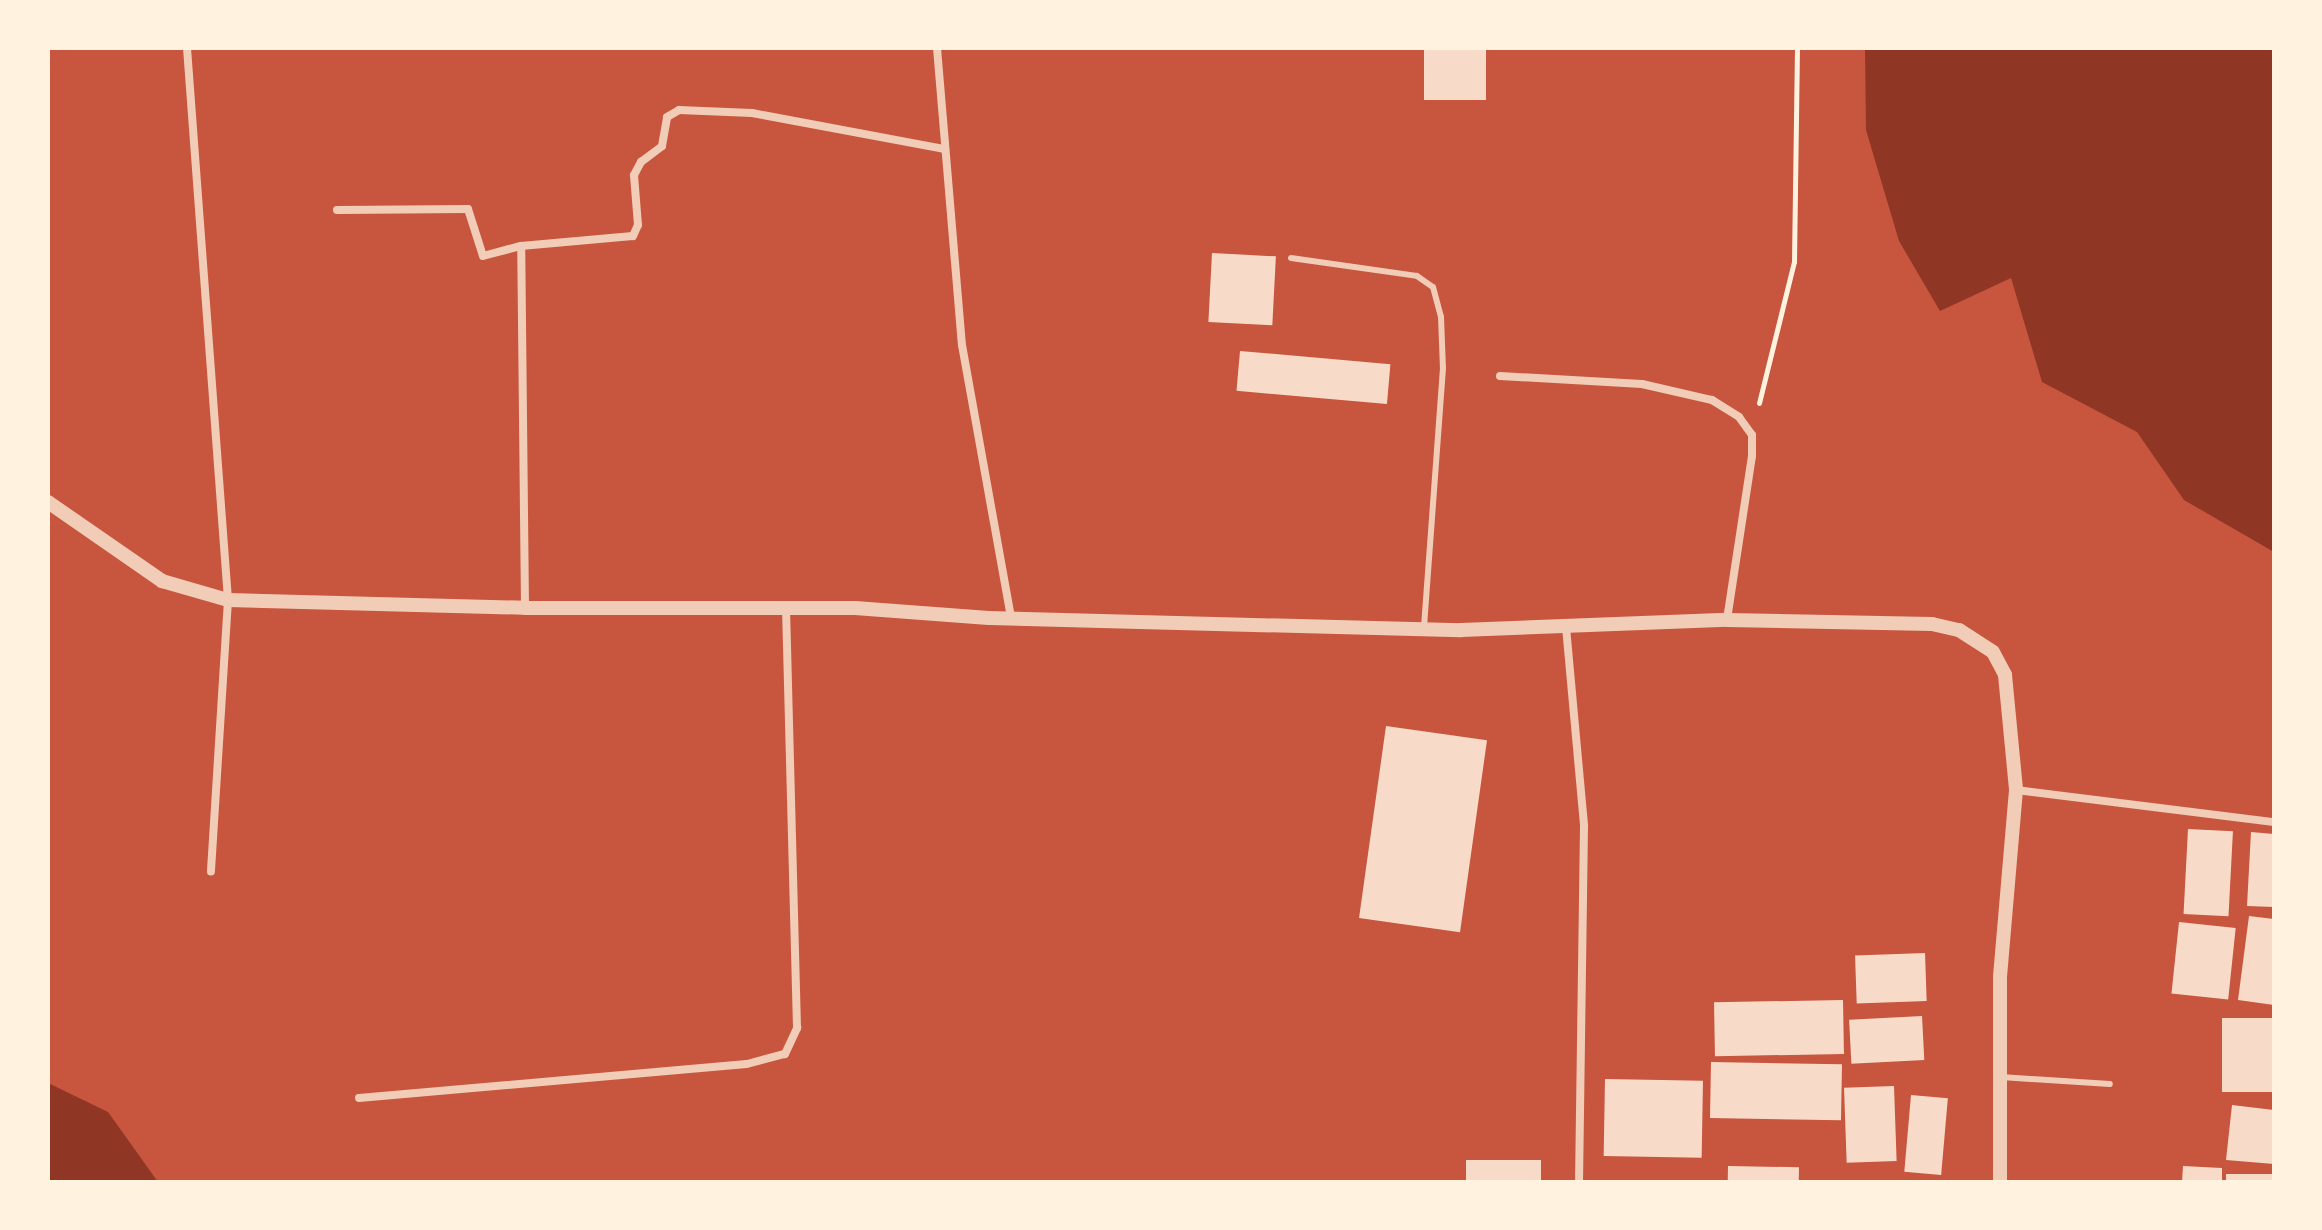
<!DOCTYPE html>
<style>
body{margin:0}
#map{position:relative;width:2322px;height:1230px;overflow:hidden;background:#c8553d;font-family:Arial,sans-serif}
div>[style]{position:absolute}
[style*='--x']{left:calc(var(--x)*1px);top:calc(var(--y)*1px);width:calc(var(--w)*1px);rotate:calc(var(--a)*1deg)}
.water>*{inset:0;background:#8f3625}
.building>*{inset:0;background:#f7dbc8;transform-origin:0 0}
.path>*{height:5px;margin:-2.5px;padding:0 2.5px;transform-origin:2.5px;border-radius:2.5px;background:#fff3e0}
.service>*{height:6px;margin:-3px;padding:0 3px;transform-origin:3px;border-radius:3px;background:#f1ccb7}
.minor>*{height:8px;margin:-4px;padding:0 4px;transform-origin:4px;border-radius:4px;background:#f1ccb7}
.tertiary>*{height:14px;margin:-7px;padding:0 7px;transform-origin:7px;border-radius:7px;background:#f1ccb7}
span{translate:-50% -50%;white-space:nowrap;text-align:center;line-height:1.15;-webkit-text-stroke:8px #fff3e0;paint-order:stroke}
.frame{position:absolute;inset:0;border:50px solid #fff3e0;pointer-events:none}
</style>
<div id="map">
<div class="water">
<div style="clip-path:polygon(1865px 48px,2274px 48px,2274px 552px,2184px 500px,2137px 432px,2042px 382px,2011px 278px,1940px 311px,1899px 241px,1866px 130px)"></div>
<div style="clip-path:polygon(48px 1083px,108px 1112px,158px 1182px,48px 1182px)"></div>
</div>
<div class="building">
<div style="left:1424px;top:48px;width:62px;height:52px"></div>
<div style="left:1212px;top:253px;width:64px;height:69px;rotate:3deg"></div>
<div style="left:1240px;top:351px;width:151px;height:40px;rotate:5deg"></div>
<div style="left:1386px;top:726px;width:102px;height:194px;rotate:8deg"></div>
<div style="left:2188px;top:829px;width:45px;height:85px;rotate:3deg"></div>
<div style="clip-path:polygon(2251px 832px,2274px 834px,2274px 907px,2247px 906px)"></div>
<div style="clip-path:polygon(2249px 916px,2274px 919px,2274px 1005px,2238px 1000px)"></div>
<div style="left:2179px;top:922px;width:57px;height:72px;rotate:6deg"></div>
<div style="left:1925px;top:953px;width:48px;height:70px;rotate:88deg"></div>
<div style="left:1843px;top:1000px;width:54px;height:129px;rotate:89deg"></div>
<div style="left:1922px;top:1016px;width:44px;height:73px;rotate:87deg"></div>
<div style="left:2222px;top:1018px;width:52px;height:74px"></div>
<div style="left:1711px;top:1062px;width:131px;height:56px;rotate:1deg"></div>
<div style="left:1605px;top:1079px;width:98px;height:77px;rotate:1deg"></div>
<div style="left:1894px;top:1086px;width:75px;height:50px;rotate:88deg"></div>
<div style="left:1911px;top:1095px;width:37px;height:77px;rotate:5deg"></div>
<div style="clip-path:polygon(2232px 1105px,2274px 1110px,2274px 1164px,2226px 1160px)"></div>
<div style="left:1466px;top:1160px;width:75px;height:22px"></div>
<div style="left:1728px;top:1166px;width:71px;height:16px;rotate:1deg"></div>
<div style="clip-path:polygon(2183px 1166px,2222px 1168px,2222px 1182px,2182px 1182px)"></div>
<div style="left:2226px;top:1174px;width:48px;height:8px"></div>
</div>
<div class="path">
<div style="--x:1759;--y:403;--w:145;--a:-76.1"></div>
<div style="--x:1794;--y:262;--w:214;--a:-89.2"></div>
</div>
<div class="service">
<div style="--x:1291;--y:258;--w:127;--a:8.1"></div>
<div style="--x:1417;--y:276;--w:19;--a:35"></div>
<div style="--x:1433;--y:287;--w:31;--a:75"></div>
<div style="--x:1441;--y:317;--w:51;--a:87.8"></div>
<div style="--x:1443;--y:368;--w:259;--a:94.2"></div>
<div style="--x:2001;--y:1077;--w:109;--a:3.7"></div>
</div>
<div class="minor">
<div style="--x:187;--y:48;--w:554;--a:85.75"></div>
<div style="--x:228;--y:600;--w:272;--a:93.6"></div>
<div style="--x:937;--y:48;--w:298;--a:85.2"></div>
<div style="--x:962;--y:345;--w:277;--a:79.8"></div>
<div style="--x:337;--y:210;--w:131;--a:-0.4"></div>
<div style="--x:468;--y:209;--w:49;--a:72.3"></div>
<div style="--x:483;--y:256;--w:39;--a:-15"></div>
<div style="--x:1500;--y:376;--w:142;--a:3.2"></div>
<div style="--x:1642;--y:384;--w:72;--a:12.9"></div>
<div style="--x:1712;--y:400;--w:32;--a:32"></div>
<div style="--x:1739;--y:417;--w:22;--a:54"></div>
<div style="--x:1752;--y:435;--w:21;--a:90"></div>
<div style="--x:1752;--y:456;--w:166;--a:98.7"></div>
<div style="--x:525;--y:608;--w:362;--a:-90.6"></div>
<div style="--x:521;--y:246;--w:112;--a:-5.1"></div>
<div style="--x:633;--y:236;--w:12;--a:-66"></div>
<div style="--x:638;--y:225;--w:50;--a:-94.6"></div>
<div style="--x:634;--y:175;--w:15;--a:-62"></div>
<div style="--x:641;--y:162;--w:26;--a:-37"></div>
<div style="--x:662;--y:146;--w:29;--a:-80"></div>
<div style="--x:667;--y:117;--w:14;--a:-30"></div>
<div style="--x:679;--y:110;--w:73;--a:2.4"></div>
<div style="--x:752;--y:113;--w:195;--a:10.6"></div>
<div style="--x:1566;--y:627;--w:200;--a:84.8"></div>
<div style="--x:1584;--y:826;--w:356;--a:90.8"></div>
<div style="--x:2016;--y:790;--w:260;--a:7.1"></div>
<div style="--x:359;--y:1098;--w:389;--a:-5"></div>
<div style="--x:747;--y:1064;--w:39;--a:-15"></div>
<div style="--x:785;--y:1054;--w:29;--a:-65"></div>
<div style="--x:797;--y:1028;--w:422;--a:-91.5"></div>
</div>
<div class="tertiary">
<div style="--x:48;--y:502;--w:139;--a:34.7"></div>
<div style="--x:162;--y:581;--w:69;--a:16.1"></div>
<div style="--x:228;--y:600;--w:297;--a:1.5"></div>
<div style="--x:525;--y:608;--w:330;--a:0"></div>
<div style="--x:855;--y:608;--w:134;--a:4.3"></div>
<div style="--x:989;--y:618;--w:472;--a:1.5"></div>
<div style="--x:1461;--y:630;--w:266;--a:-2.2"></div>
<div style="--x:1727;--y:620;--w:205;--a:1.1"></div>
<div style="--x:1932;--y:624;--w:28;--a:13"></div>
<div style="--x:1959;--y:630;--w:40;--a:32.9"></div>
<div style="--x:1993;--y:652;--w:26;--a:62"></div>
<div style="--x:2005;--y:675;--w:116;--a:84.5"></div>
<div style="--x:2016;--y:790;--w:188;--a:94.9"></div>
<div style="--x:2000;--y:977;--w:205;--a:90"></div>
</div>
<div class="frame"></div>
</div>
